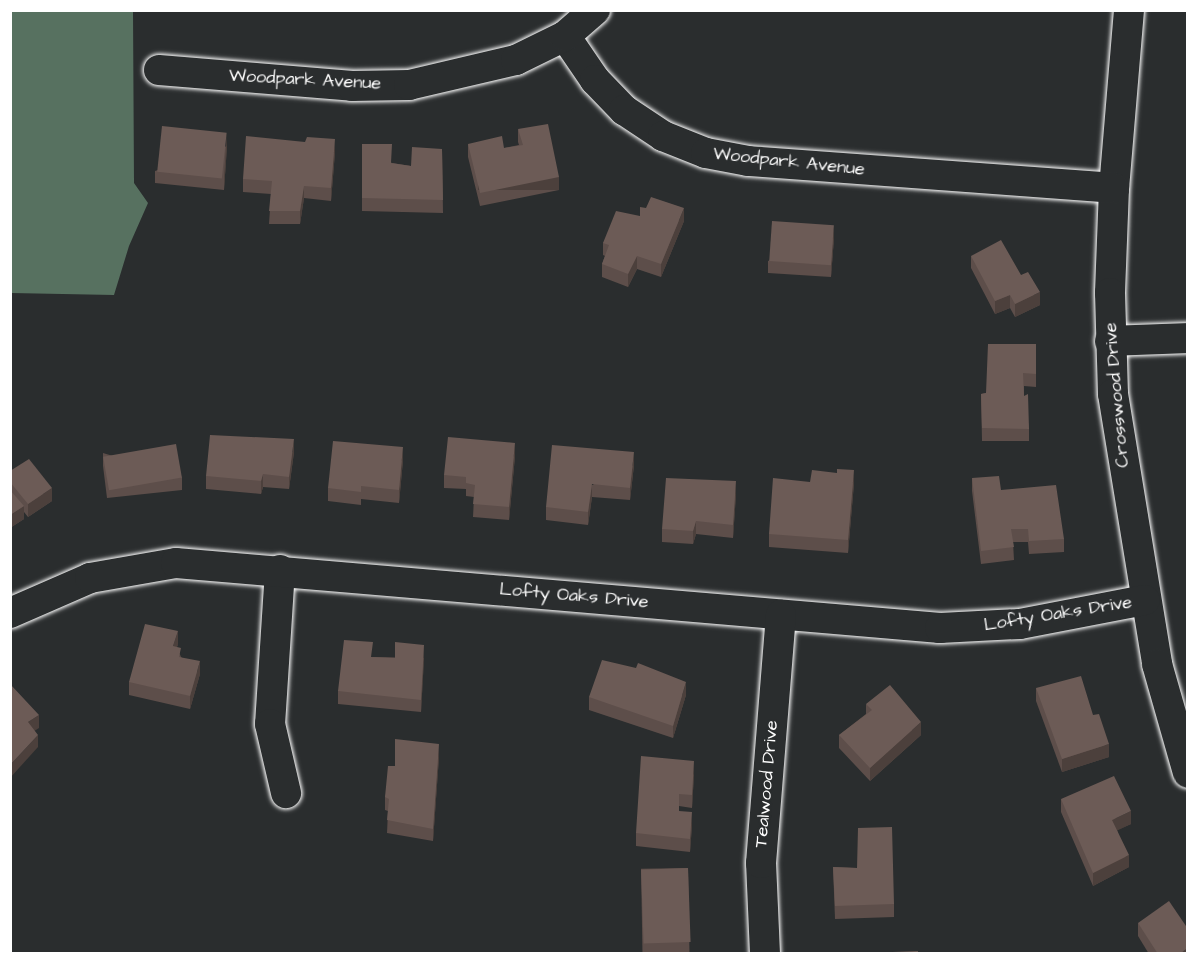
<!DOCTYPE html>
<style>
body{margin:0}
#map{position:relative;width:1198px;height:964px;overflow:hidden;background:#2a2d2e;font-family:"Architects Daughter",sans-serif}
div>[style]{position:absolute}
[style*='--x']{left:calc(var(--x)*1px);top:calc(var(--y)*1px);width:calc(var(--w)*1px);rotate:calc(var(--a)*1deg)}
.green>*{inset:0;background:#577160}
.roads{filter:drop-shadow(0 0 2px #fff) drop-shadow(0 0 2px #fff)}
.minor>*{height:30px;margin:-15px;padding:0 15px;transform-origin:15px;border-radius:15px;background:#2a2d2e}
.wall>*{inset:0;background:#5d4e4a;transform-origin:0 0}
.shaded-wall>*{inset:0;background:#4c403c;transform-origin:0 0}
.building>*{inset:0;background:#6c5b56;transform-origin:0 0}
span{translate:-50% -50%;white-space:nowrap;text-align:center;line-height:1.15;-webkit-text-stroke:4.5px #2a2d2e;paint-order:stroke}
.street-label{font-size:18px;color:#fff}
.frame{position:absolute;inset:0;border:12px solid #fff;pointer-events:none}
</style>
<div id="map">
<div class="green">
<div style="clip-path:polygon(11px 10px,133px 11px,134px 183px,148px 203px,129px 246px,114px 295px,11px 293px)"></div>
</div>
<div class="roads">
<div class="minor">
<div style="--x:1129;--y:10;--w:179;--a:94.8"></div>
<div style="--x:1114;--y:188;--w:105;--a:92.2"></div>
<div style="--x:1110;--y:293;--w:101;--a:88.3"></div>
<div style="--x:1113;--y:394;--w:274;--a:80.7"></div>
<div style="--x:1157;--y:664;--w:113;--a:74.1"></div>
<div style="--x:565;--y:36;--w:53;--a:55.7"></div>
<div style="--x:595;--y:80;--w:42;--a:46"></div>
<div style="--x:624;--y:110;--w:47;--a:33.7"></div>
<div style="--x:663;--y:136;--w:46;--a:21.6"></div>
<div style="--x:706;--y:153;--w:43;--a:10.8"></div>
<div style="--x:748;--y:161;--w:367;--a:4.2"></div>
<div style="--x:159;--y:70;--w:194;--a:4.7"></div>
<div style="--x:352;--y:86;--w:57;--a:-1"></div>
<div style="--x:409;--y:85;--w:110;--a:-13.2"></div>
<div style="--x:516;--y:60;--w:55;--a:-26.1"></div>
<div style="--x:565;--y:36;--w:40;--a:-41"></div>
<div style="--x:1110;--y:341;--w:78;--a:-2.2"></div>
<div style="--x:280;--y:570;--w:154;--a:93.7"></div>
<div style="--x:270;--y:724;--w:71;--a:76.9"></div>
<div style="--x:10;--y:613;--w:87;--a:-23.6"></div>
<div style="--x:90;--y:578;--w:87;--a:-9.9"></div>
<div style="--x:176;--y:563;--w:767;--a:4.86"></div>
<div style="--x:940;--y:628;--w:80;--a:-2.9"></div>
<div style="--x:1020;--y:624;--w:127;--a:-10.9"></div>
<div style="--x:765;--y:954;--w:91;--a:-92.5"></div>
<div style="--x:761;--y:863;--w:249;--a:-85.4"></div>
</div>
</div>
<div class="wall">
<div style="clip-path:polygon(518px 129px,559px 190px,480px 206px,468px 157px,468px 144px,504px 148px,519px 145px,518px 142px)"></div>
<div style="clip-path:polygon(362px 144px,392px 163px,411px 166px,442px 149px,443px 213px,362px 211px)"></div>
<div style="clip-path:polygon(227px 146px,224px 190px,155px 183px,155px 171px)"></div>
<div style="clip-path:polygon(335px 152px,331px 201px,304px 198px,300px 224px,269px 224px,271px 194px,243px 192px,243px 179px)"></div>
<div style="clip-path:polygon(640px 216px,684px 221px,661px 277px,637px 269px,628px 287px,602px 277px,602px 264px,605px 256px,603px 255px,603px 243px)"></div>
<div style="clip-path:polygon(834px 238px,831px 277px,768px 273px,768px 261px)"></div>
<div style="clip-path:polygon(971px 256px,1021px 275px,1040px 305px,1015px 317px,1010px 308px,995px 314px,971px 268px)"></div>
<div style="clip-path:polygon(1036px 344px,1036px 387px,1024px 386px,1024px 396px,1029px 429px,1029px 441px,982px 441px,981px 394px,986px 393px)"></div>
<div style="clip-path:polygon(294px 452px,289px 489px,263px 487px,261px 494px,206px 489px,206px 476px)"></div>
<div style="clip-path:polygon(103px 453px,182px 477px,182px 490px,107px 498px,103px 466px)"></div>
<div style="clip-path:polygon(515px 456px,509px 520px,473px 517px,474px 497px,466px 496px,466px 489px,444px 488px,444px 475px)"></div>
<div style="clip-path:polygon(403px 460px,399px 503px,361px 499px,361px 505px,328px 501px,328px 488px)"></div>
<div style="clip-path:polygon(634px 465px,630px 500px,592px 497px,588px 525px,546px 520px,546px 507px)"></div>
<div style="clip-path:polygon(10px 471px,52px 501px,28px 517px,24px 512px,24px 519px,10px 528px)"></div>
<div style="clip-path:polygon(972px 478px,1001px 490px,1064px 539px,1064px 552px,1029px 554px,1028px 542px,1013px 542px,1014px 560px,981px 564px,972px 491px)"></div>
<div style="clip-path:polygon(810px 482px,854px 483px,848px 553px,769px 547px,769px 534px)"></div>
<div style="clip-path:polygon(736px 494px,733px 538px,696px 534px,693px 544px,662px 542px,662px 529px)"></div>
<div style="clip-path:polygon(178px 644px,177px 647px,181px 657px,200px 674px,190px 709px,129px 695px,129px 682px)"></div>
<div style="clip-path:polygon(373px 657px,424px 658px,421px 712px,338px 704px,338px 691px)"></div>
<div style="clip-path:polygon(1036px 688px,1093px 715px,1109px 757px,1062px 772px,1036px 701px)"></div>
<div style="clip-path:polygon(686px 695px,673px 738px,589px 710px,589px 697px)"></div>
<div style="clip-path:polygon(866px 704px,921px 735px,870px 781px,839px 748px,839px 735px,866px 714px)"></div>
<div style="clip-path:polygon(439px 757px,433px 841px,387px 833px,388px 811px,385px 810px,385px 797px,395px 766px)"></div>
<div style="clip-path:polygon(694px 774px,692px 808px,679px 806px,679px 811px,692px 825px,690px 852px,636px 846px,636px 833px)"></div>
<div style="clip-path:polygon(1061px 799px,1131px 824px,1117px 830px,1129px 867px,1093px 886px,1061px 812px)"></div>
<div style="clip-path:polygon(833px 867px,857px 868px,894px 904px,894px 917px,835px 919px)"></div>
<div style="left:688px;top:868px;width:86px;height:47px;rotate:89deg"></div>
<div style="clip-path:polygon(1138px 923px,1188px 954px,1149px 954px,1138px 936px)"></div>
</div>
<div class="shaded-wall">
<div style="clip-path:polygon(227px 133px,227px 146px,224px 190px,224px 177px)"></div>
<div style="clip-path:polygon(335px 139px,335px 152px,331px 201px,331px 188px)"></div>
<div style="left:559px;top:177px;width:13px;height:81px;rotate:90deg"></div>
<div style="clip-path:polygon(304px 186px,304px 198px,300px 224px,300px 211px)"></div>
<div style="clip-path:polygon(684px 208px,684px 221px,661px 277px,661px 264px)"></div>
<div style="clip-path:polygon(834px 225px,834px 238px,831px 277px,831px 264px)"></div>
<div style="clip-path:polygon(637px 256px,637px 269px,628px 287px,628px 274px)"></div>
<div style="clip-path:polygon(1040px 292px,1040px 305px,1015px 317px,1015px 304px)"></div>
<div style="clip-path:polygon(1010px 295px,1010px 308px,995px 314px,995px 301px)"></div>
<div style="clip-path:polygon(294px 439px,294px 452px,289px 489px,289px 477px)"></div>
<div style="clip-path:polygon(515px 443px,515px 456px,509px 520px,509px 507px)"></div>
<div style="clip-path:polygon(403px 447px,403px 460px,399px 503px,399px 490px)"></div>
<div style="clip-path:polygon(634px 452px,634px 465px,630px 500px,630px 488px)"></div>
<div style="clip-path:polygon(854px 470px,854px 483px,848px 553px,848px 540px)"></div>
<div style="clip-path:polygon(263px 474px,263px 487px,261px 494px,261px 481px)"></div>
<div style="clip-path:polygon(736px 481px,736px 494px,733px 538px,733px 525px)"></div>
<div style="clip-path:polygon(592px 484px,592px 497px,588px 525px,588px 512px)"></div>
<div style="clip-path:polygon(52px 488px,52px 501px,28px 517px,28px 504px)"></div>
<div style="clip-path:polygon(24px 506px,24px 519px,10px 528px,10px 515px)"></div>
<div style="clip-path:polygon(696px 521px,696px 534px,693px 544px,693px 531px)"></div>
<div style="clip-path:polygon(178px 631px,178px 644px,173px 659px,173px 646px)"></div>
<div style="clip-path:polygon(424px 645px,424px 658px,421px 712px,421px 700px)"></div>
<div style="clip-path:polygon(200px 661px,200px 674px,190px 709px,190px 696px)"></div>
<div style="clip-path:polygon(686px 682px,686px 695px,673px 738px,673px 726px)"></div>
<div style="clip-path:polygon(39px 715px,39px 728px,28px 735px,28px 722px)"></div>
<div style="clip-path:polygon(921px 722px,921px 735px,870px 781px,870px 768px)"></div>
<div style="clip-path:polygon(38px 735px,38px 747px,10px 778px,10px 765px)"></div>
<div style="clip-path:polygon(439px 744px,439px 757px,433px 841px,433px 829px)"></div>
<div style="clip-path:polygon(1109px 744px,1109px 757px,1062px 772px,1062px 759px)"></div>
<div style="clip-path:polygon(694px 761px,694px 774px,692px 808px,692px 795px)"></div>
<div style="clip-path:polygon(1131px 811px,1131px 824px,1112px 833px,1112px 820px)"></div>
<div style="clip-path:polygon(692px 812px,692px 825px,690px 852px,690px 839px)"></div>
<div style="clip-path:polygon(1129px 855px,1129px 867px,1093px 886px,1093px 873px)"></div>
<div style="clip-path:polygon(1188px 948px,1188px 954px,1179px 954px)"></div>
</div>
<div class="building">
<div style="clip-path:polygon(548px 124px,559px 177px,480px 193px,468px 144px,502px 136px,504px 148px,523px 145px,518px 129px)"></div>
<div style="left:162px;top:126px;width:65px;height:46px;rotate:6deg"></div>
<div style="clip-path:polygon(246px 136px,305px 142px,307px 137px,335px 139px,331px 188px,304px 186px,300px 211px,269px 211px,272px 181px,243px 179px)"></div>
<div style="clip-path:polygon(362px 144px,392px 144px,391px 163px,411px 166px,412px 147px,442px 149px,443px 200px,362px 198px)"></div>
<div style="clip-path:polygon(651px 197px,684px 208px,661px 264px,637px 256px,628px 274px,602px 264px,609px 245px,603px 243px,616px 211px,640px 216px,640px 207px,646px 208px)"></div>
<div style="left:772px;top:221px;width:62px;height:40px;rotate:4deg"></div>
<div style="clip-path:polygon(1001px 240px,1021px 275px,1028px 272px,1040px 292px,1015px 304px,1010px 295px,995px 301px,971px 256px)"></div>
<div style="clip-path:polygon(988px 344px,1036px 344px,1036px 374px,1023px 373px,1024px 396px,1028px 394px,1029px 429px,982px 428px,981px 394px,986px 393px)"></div>
<div style="clip-path:polygon(210px 435px,294px 439px,289px 477px,263px 474px,261px 481px,206px 476px)"></div>
<div style="clip-path:polygon(448px 437px,515px 443px,509px 507px,473px 504px,475px 485px,466px 483px,466px 477px,444px 475px)"></div>
<div style="clip-path:polygon(333px 441px,403px 447px,399px 490px,361px 486px,361px 492px,328px 488px)"></div>
<div style="left:176px;top:444px;width:34px;height:74px;rotate:80deg"></div>
<div style="clip-path:polygon(552px 445px,634px 452px,630px 488px,592px 484px,588px 512px,546px 507px)"></div>
<div style="clip-path:polygon(29px 459px,52px 488px,28px 504px,10px 482px,10px 471px)"></div>
<div style="clip-path:polygon(837px 469px,854px 470px,848px 540px,769px 534px,773px 478px,810px 482px,812px 470px,837px 473px)"></div>
<div style="clip-path:polygon(999px 476px,1001px 490px,1056px 485px,1064px 539px,1029px 541px,1028px 529px,1011px 529px,1014px 547px,981px 551px,972px 478px)"></div>
<div style="clip-path:polygon(666px 478px,736px 481px,733px 525px,696px 521px,693px 531px,662px 529px)"></div>
<div style="clip-path:polygon(10px 490px,24px 506px,10px 515px)"></div>
<div style="clip-path:polygon(145px 624px,178px 631px,173px 646px,181px 648px,179px 657px,200px 661px,190px 696px,129px 682px)"></div>
<div style="clip-path:polygon(344px 640px,373px 642px,371px 657px,395px 658px,395px 642px,424px 645px,421px 700px,338px 691px)"></div>
<div style="clip-path:polygon(602px 660px,636px 668px,638px 663px,686px 682px,673px 726px,589px 697px)"></div>
<div style="clip-path:polygon(1081px 676px,1093px 715px,1099px 714px,1109px 744px,1062px 759px,1036px 688px)"></div>
<div style="clip-path:polygon(11px 685px,39px 715px,28px 722px,38px 735px,10px 765px,10px 686px)"></div>
<div style="clip-path:polygon(890px 685px,921px 722px,870px 768px,839px 735px,872px 710px,866px 704px)"></div>
<div style="clip-path:polygon(395px 739px,439px 744px,433px 829px,387px 820px,389px 799px,385px 797px,388px 766px,395px 766px)"></div>
<div style="clip-path:polygon(641px 756px,694px 761px,692px 795px,679px 794px,679px 811px,692px 812px,690px 839px,636px 833px)"></div>
<div style="clip-path:polygon(1114px 776px,1131px 811px,1112px 820px,1129px 855px,1093px 873px,1061px 799px)"></div>
<div style="clip-path:polygon(892px 827px,894px 904px,835px 906px,833px 867px,857px 868px,858px 828px)"></div>
<div style="left:688px;top:868px;width:74px;height:47px;rotate:88deg"></div>
<div style="clip-path:polygon(1169px 901px,1188px 929px,1188px 948px,1179px 954px,1158px 954px,1138px 923px)"></div>
<div style="clip-path:polygon(918px 951px,918px 954px,867px 954px,867px 953px)"></div>
</div>
<div class="street-label">
<span style="left:305px;top:80px;rotate:3deg">Woodpark Avenue</span>
<span style="left:789px;top:162px;rotate:6deg">Woodpark Avenue</span>
<span style="left:1117px;top:395px;rotate:-95deg">Crosswood Drive</span>
<span style="left:574px;top:596px;rotate:5deg">Lofty Oaks Drive</span>
<span style="left:1058px;top:614px;rotate:-9deg">Lofty Oaks Drive</span>
<span style="left:767px;top:784px;rotate:-85deg">Tealwood Drive</span>
</div>
<div class="frame"></div>
</div>
